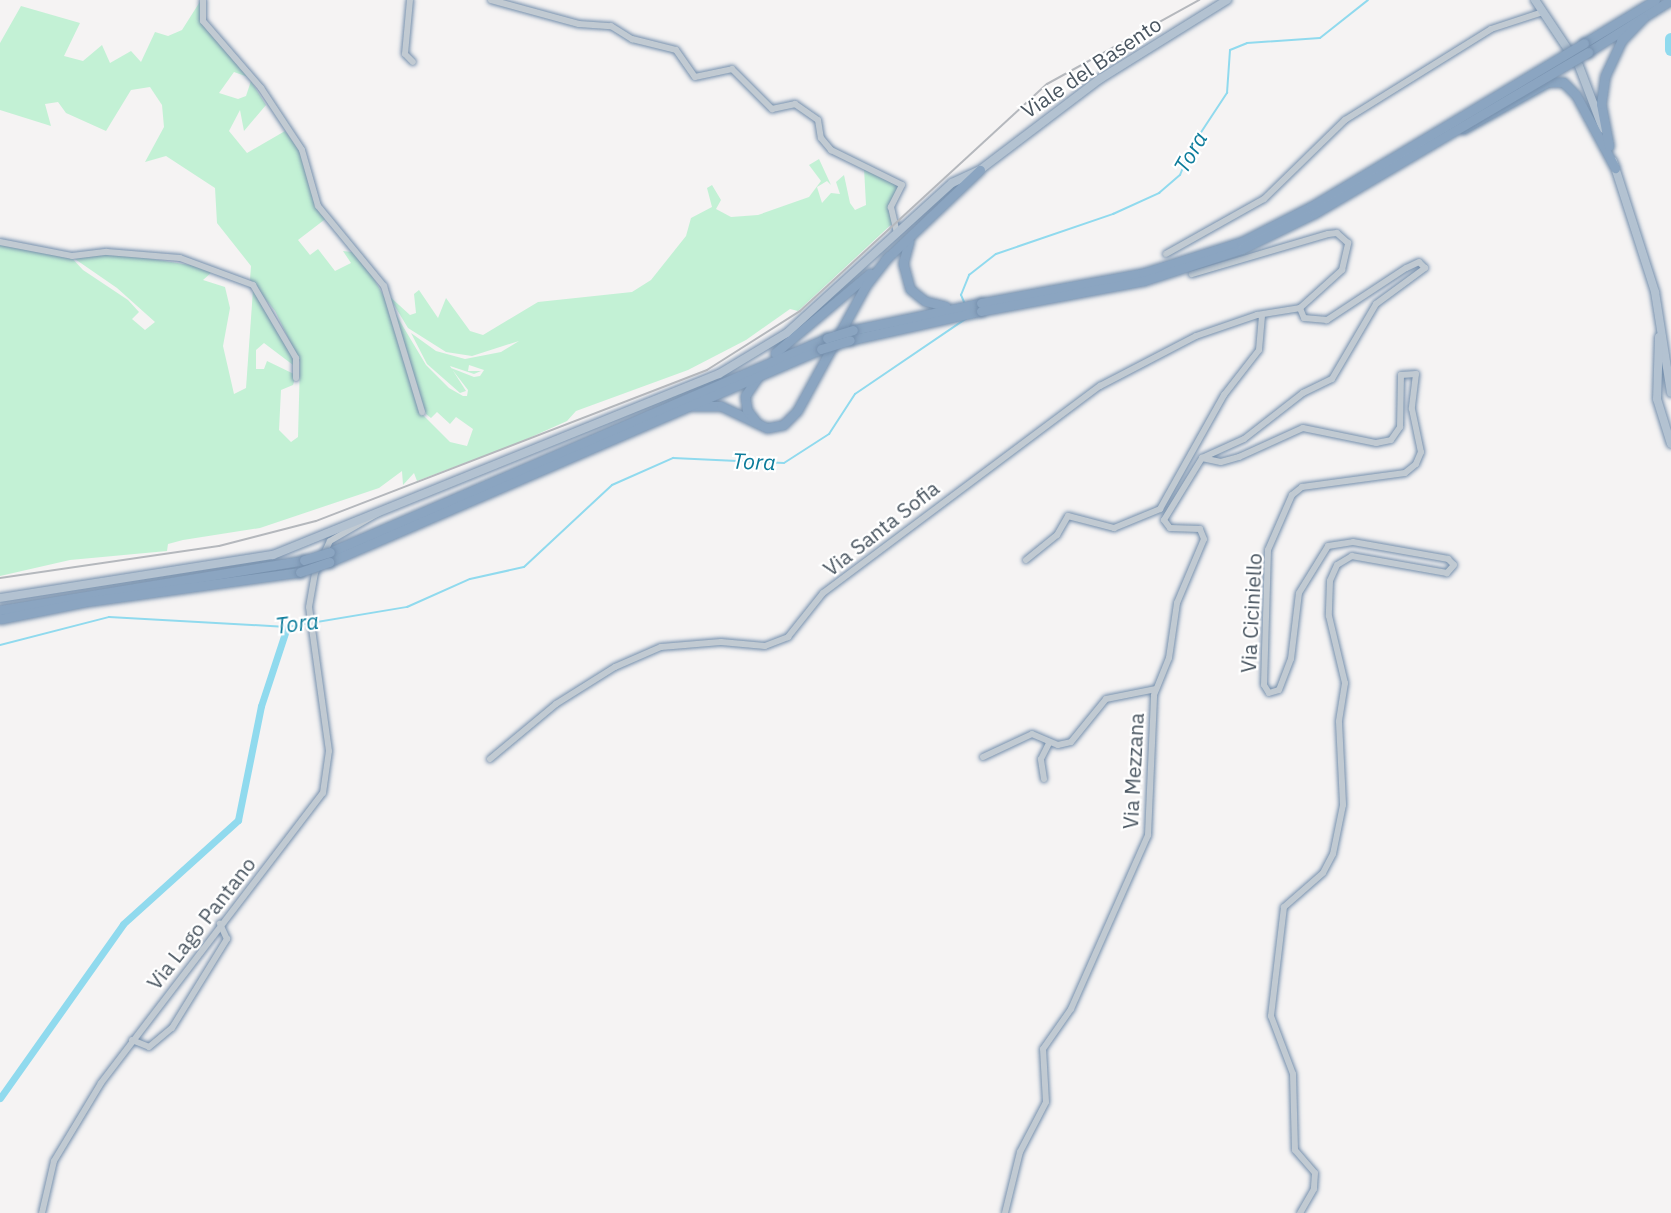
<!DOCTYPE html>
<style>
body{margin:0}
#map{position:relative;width:1671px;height:1213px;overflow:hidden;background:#f5f3f3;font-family:"IBM Plex Sans",sans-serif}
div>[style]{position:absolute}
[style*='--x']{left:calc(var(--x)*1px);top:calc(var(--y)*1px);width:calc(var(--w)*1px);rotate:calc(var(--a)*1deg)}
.green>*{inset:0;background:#c3f1d5}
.stream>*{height:2px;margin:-1px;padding:0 1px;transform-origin:1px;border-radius:1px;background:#90daee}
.canal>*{height:7px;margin:-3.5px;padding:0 3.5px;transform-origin:3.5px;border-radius:3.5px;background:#90daee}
.river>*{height:12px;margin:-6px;padding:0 6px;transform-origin:6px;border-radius:6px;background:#90daee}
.roads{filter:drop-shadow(0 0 2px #7690ad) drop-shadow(0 0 2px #7690ad)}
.minor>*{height:6px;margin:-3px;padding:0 3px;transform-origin:3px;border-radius:3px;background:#c1cad2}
.major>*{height:8px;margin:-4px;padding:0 4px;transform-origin:4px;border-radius:4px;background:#b3c2d1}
.highway>*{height:9px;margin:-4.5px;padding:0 4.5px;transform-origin:4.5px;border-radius:4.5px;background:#8ba5c1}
.rail>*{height:2px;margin:-1px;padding:0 1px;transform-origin:1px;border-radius:1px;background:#b5b8bd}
.bridges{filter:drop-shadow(0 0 2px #7690ad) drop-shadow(0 0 2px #7690ad)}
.highway-bridge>*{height:9px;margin:-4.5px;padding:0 4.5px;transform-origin:4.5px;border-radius:4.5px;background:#8ba5c1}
span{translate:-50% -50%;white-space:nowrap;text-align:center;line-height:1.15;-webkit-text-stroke:4.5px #fff;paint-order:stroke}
.street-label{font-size:21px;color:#4a5661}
.water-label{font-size:22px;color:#0c7c9b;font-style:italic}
</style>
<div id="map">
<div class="green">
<div style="clip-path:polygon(201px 0,207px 25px,248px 77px,234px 72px,219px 93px,238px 99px,246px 96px,251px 81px,266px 105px,244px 131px,240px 110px,229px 131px,247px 153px,285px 131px,301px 153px,311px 193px,328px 217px,298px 240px,310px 255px,318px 249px,335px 271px,351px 263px,343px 251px,359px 253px,385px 298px,422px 414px,450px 442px,467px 446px,473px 429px,456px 417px,450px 424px,437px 412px,431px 418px,426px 414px,392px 308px,426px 365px,449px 388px,463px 396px,467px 396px,468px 390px,451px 368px,474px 377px,480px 376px,484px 370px,469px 365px,468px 371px,481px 371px,474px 374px,450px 366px,466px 391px,460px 393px,427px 364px,411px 333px,436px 351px,465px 359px,501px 352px,519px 341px,472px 356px,446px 352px,408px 328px,388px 295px,410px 315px,416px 313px,414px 294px,419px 290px,438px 318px,446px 298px,470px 331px,483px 335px,538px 302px,632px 292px,651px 280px,686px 236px,691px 218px,712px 207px,707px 188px,712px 185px,721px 200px,716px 209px,731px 217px,758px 215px,809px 197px,821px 181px,809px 165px,819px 159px,831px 185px,827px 181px,817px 187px,822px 203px,831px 193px,840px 194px,836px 182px,844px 175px,850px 203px,855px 210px,866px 205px,864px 168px,901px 187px,889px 204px,895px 221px,798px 311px,790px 309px,746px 340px,688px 370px,576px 411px,567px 421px,518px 443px,417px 481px,414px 473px,403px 485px,402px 471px,379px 488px,260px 528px,183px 540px,168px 544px,167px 551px,70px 560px,0 576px,0 242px,69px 255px,83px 270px,128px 300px,139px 312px,132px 319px,145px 330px,155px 322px,117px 288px,75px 259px,107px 252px,203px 267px,211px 273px,203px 280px,225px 287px,230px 308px,223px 346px,234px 394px,246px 388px,253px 290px,273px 312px,297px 368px,264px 343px,256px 350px,256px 369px,264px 369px,267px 361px,296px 375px,293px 385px,281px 390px,279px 430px,291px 442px,298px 437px,300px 362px,275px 311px,250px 280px,251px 266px,217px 223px,215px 188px,166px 156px,145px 162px,164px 127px,162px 105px,150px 87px,131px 90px,106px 131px,66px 113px,58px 102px,45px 104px,51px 126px,0 110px,0 43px,21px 6px,80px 23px,64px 56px,83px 61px,102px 45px,110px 63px,131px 51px,141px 62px,155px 32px,168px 36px,182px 30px)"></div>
</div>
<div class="stream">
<div style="--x:964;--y:302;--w:8;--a:-113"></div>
<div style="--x:961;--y:295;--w:22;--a:-68"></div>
<div style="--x:969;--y:275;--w:34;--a:-38"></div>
<div style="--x:996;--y:254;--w:124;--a:-18.9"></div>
<div style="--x:1113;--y:214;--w:51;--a:-24.5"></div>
<div style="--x:1159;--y:193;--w:28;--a:-41"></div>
<div style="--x:1180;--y:175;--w:31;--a:-68"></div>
<div style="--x:1192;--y:146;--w:64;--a:-56.6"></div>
<div style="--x:1227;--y:93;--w:43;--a:-86"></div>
<div style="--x:1230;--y:50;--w:18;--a:-22"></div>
<div style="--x:1247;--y:43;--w:73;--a:-3.9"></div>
<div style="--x:1320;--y:38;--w:61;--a:-38.4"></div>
<div style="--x:0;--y:645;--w:113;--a:-14.4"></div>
<div style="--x:109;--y:617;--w:178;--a:3.2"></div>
<div style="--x:287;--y:627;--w:122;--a:-9.5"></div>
<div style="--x:407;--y:607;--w:69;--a:-24"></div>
<div style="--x:470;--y:579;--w:55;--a:-12.5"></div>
<div style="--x:524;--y:567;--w:120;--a:-43"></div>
<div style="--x:612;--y:485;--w:67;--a:-23.9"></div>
<div style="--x:673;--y:458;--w:111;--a:2.6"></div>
<div style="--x:784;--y:463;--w:54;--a:-32.8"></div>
<div style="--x:829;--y:434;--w:48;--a:-57"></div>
<div style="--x:855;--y:394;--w:135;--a:-34.2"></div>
</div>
<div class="canal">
<div style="--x:0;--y:1098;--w:213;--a:-54.7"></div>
<div style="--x:123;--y:924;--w:155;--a:-42.1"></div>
<div style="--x:238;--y:820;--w:116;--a:-78.6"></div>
<div style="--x:261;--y:706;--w:83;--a:-71.8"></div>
</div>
<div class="river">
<div style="--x:1671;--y:39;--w:11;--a:90"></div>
</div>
<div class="roads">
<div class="minor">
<div style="--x:203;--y:0;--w:21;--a:90"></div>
<div style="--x:203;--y:21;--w:89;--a:49.1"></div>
<div style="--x:261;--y:88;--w:74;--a:56.5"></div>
<div style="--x:302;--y:150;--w:58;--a:74.1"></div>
<div style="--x:318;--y:206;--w:104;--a:50.5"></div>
<div style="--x:384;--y:286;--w:132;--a:73.2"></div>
<div style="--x:410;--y:0;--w:54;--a:95.3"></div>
<div style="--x:405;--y:54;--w:11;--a:45"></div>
<div style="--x:491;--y:0;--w:91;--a:15.3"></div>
<div style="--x:579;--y:24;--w:32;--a:4"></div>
<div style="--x:611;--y:26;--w:25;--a:32"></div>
<div style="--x:632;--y:39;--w:45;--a:14"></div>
<div style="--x:676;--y:50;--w:33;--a:55"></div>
<div style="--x:695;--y:77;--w:38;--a:-12"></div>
<div style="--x:732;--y:69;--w:57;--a:45"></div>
<div style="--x:772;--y:109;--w:24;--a:-12"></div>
<div style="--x:795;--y:104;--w:28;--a:35"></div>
<div style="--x:818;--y:120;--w:18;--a:81"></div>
<div style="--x:821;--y:138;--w:16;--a:50"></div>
<div style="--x:831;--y:150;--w:79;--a:26.2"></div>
<div style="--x:902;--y:185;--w:25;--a:117"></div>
<div style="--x:891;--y:207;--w:27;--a:77"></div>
<div style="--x:0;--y:242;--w:73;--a:11"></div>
<div style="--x:72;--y:256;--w:35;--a:-7"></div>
<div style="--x:107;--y:252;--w:73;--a:4.7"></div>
<div style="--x:180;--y:258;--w:78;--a:20.3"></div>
<div style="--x:253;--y:285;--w:85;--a:59.5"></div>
<div style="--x:296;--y:358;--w:20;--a:90"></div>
<div style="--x:1166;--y:254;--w:112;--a:-29.3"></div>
<div style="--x:1264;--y:199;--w:113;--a:-44.3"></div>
<div style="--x:1345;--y:120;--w:172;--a:-31.9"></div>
<div style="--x:1491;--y:29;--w:55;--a:-18.1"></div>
<div style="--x:1202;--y:458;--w:19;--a:12"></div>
<div style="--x:1221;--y:462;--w:19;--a:-16"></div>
<div style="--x:1239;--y:457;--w:70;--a:-24.4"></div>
<div style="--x:1303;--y:428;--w:75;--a:11.6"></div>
<div style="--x:1376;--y:443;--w:15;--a:-11"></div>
<div style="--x:1391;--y:440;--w:16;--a:-55"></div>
<div style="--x:1400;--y:427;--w:52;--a:-88.9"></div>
<div style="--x:1401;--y:375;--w:15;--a:-4"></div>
<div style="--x:1416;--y:374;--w:35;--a:97"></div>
<div style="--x:1412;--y:409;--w:44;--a:78.2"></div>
<div style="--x:1421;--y:452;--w:13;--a:113"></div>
<div style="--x:1416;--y:464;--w:14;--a:141"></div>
<div style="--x:1405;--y:473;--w:104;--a:172.3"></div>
<div style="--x:1302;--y:487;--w:13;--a:141"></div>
<div style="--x:1292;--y:495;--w:60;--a:113.6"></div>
<div style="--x:1268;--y:550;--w:135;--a:91.7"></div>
<div style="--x:1264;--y:685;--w:9;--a:58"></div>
<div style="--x:1269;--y:693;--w:10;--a:-17"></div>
<div style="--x:1279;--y:690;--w:33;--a:-69"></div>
<div style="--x:1291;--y:659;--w:66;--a:-83.1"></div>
<div style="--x:1299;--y:593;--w:55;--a:-58.3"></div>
<div style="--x:1328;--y:546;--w:25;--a:-9"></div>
<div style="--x:1353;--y:542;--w:97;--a:10.1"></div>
<div style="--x:1448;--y:559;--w:8;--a:45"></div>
<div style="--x:1454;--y:565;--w:11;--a:131"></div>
<div style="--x:1447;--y:573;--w:97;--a:-169.9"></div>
<div style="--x:1352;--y:556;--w:17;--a:149"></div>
<div style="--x:1337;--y:565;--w:17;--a:114"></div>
<div style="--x:1330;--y:581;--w:35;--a:92"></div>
<div style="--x:1329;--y:616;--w:69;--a:76.6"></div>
<div style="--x:1345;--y:683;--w:39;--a:99"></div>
<div style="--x:1339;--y:722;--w:83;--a:87.2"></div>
<div style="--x:1343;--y:805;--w:50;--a:101.5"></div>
<div style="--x:1333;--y:854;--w:21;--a:118"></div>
<div style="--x:1323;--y:873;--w:52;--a:138.9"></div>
<div style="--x:1284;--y:907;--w:110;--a:96.8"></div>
<div style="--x:1271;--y:1016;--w:62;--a:69.2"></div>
<div style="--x:1293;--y:1074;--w:76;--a:88.5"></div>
<div style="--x:1295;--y:1150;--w:30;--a:49"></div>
<div style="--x:1315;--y:1173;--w:16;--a:94"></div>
<div style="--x:1314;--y:1189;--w:28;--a:120"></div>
<div style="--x:1202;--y:458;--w:46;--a:-24.3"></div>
<div style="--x:1244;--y:439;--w:75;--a:-37.9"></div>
<div style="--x:1303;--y:393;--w:32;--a:-26"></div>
<div style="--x:1332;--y:379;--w:87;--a:-59.6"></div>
<div style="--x:1376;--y:304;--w:61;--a:-36.3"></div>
<div style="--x:1425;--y:268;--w:8;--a:-135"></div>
<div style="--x:1419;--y:262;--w:14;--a:155"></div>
<div style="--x:1406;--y:268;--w:95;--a:146.6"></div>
<div style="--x:1327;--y:320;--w:23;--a:-175"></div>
<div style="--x:1304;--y:318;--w:11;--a:-112"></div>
<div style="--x:1026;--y:560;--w:40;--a:-39"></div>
<div style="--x:1057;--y:535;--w:22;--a:-60"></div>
<div style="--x:1068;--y:516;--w:48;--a:14.6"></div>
<div style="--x:1114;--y:528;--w:50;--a:-22.4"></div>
<div style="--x:1160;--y:509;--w:131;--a:-60.7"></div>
<div style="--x:1224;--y:395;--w:57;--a:-52.1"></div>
<div style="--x:1259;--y:350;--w:35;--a:-85"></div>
<div style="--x:983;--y:757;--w:54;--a:-25.1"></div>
<div style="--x:1032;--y:734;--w:28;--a:23"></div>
<div style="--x:1058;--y:745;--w:13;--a:-13"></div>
<div style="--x:1071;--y:742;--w:55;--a:-50.9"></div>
<div style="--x:1106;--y:699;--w:51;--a:-11.3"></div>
<div style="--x:490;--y:759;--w:86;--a:-39.8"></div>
<div style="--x:556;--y:704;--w:70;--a:-32.1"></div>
<div style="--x:615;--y:667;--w:50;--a:-23.5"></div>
<div style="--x:661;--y:647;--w:60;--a:-4.8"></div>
<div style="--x:721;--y:642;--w:44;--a:5.2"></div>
<div style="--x:765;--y:646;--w:25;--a:-21"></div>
<div style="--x:788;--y:637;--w:56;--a:-51.5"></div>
<div style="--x:823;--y:593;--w:346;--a:-36.8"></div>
<div style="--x:1100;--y:386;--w:108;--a:-27.5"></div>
<div style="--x:1196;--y:336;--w:65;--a:-19"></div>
<div style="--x:1257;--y:315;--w:44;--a:-9.2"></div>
<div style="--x:1300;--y:308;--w:57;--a:-42.1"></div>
<div style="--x:1342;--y:270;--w:28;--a:-77"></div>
<div style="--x:1348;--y:243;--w:15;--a:-138"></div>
<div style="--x:1337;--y:233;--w:9;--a:174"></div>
<div style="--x:1328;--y:234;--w:142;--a:163.6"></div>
<div style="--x:1044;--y:779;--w:20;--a:-99"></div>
<div style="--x:1041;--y:759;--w:18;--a:-63"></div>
<div style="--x:132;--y:1040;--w:18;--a:22"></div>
<div style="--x:149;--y:1047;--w:30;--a:-40"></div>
<div style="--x:172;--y:1028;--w:105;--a:-58.3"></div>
<div style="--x:227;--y:939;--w:17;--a:-115"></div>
<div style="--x:42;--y:1213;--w:53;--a:-77"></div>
<div style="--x:54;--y:1161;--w:91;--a:-58.9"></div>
<div style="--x:101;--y:1083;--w:365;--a:-52.6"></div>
<div style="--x:323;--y:793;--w:42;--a:-81.9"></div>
<div style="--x:329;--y:751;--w:145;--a:-97.9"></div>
<div style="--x:309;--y:607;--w:35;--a:-80"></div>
<div style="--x:315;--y:573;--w:35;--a:-65"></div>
<div style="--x:330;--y:541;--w:58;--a:-30.1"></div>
<div style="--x:1005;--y:1213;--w:63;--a:-76.2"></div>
<div style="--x:1020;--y:1152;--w:56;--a:-62.5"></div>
<div style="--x:1046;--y:1102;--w:53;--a:-93.2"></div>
<div style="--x:1043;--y:1049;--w:49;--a:-55"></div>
<div style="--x:1071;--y:1009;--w:190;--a:-66.1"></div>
<div style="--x:1148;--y:835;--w:140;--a:-87.5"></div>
<div style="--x:1154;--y:695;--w:40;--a:-68"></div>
<div style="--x:1169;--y:658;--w:56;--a:-81.7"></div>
<div style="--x:1177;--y:603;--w:69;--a:-67.1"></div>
<div style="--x:1204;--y:539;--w:11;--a:-112"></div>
<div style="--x:1200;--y:529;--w:30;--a:-178"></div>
<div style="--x:1170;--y:528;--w:10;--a:-127"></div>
<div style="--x:1164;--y:520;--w:73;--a:-58.5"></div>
</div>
<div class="major">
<div style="--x:1535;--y:0;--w:79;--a:56.3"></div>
<div style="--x:1579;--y:66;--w:67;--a:69.1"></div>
<div style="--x:1613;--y:161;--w:138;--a:72.2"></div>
<div style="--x:1655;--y:292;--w:102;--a:81"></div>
<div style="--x:1659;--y:337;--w:62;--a:91.8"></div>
<div style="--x:1657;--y:399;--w:47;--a:72.7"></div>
<div style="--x:0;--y:598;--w:276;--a:-9"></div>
<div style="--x:273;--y:555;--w:481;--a:-22.1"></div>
<div style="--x:719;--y:374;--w:79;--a:-31.1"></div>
<div style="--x:787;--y:333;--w:223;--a:-42.3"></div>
<div style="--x:952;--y:183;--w:31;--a:-25"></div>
<div style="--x:980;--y:170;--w:151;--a:-37.2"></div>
<div style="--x:1100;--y:79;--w:150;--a:-31.9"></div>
</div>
<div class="highway">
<div style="--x:1584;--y:43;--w:83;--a:-31.2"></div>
<div style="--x:1588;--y:52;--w:98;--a:-32.1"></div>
<div style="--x:1463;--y:129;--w:97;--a:-28.9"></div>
<div style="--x:1548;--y:82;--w:15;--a:0"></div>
<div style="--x:1563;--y:82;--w:18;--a:45"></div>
<div style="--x:1576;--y:95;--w:83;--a:61.9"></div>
<div style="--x:1609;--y:146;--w:43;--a:-100.8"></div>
<div style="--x:1601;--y:104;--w:28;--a:-82"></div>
<div style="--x:1605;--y:76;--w:38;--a:-65"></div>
<div style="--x:1621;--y:41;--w:32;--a:-46"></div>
<div style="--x:909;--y:241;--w:23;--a:105"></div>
<div style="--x:903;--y:263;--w:27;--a:75"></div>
<div style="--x:910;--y:289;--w:19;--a:39"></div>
<div style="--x:925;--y:301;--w:21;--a:14"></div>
<div style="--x:885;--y:260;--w:131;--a:-43.5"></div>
<div style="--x:853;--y:330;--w:131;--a:-11.9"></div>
<div style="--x:850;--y:340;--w:134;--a:-12.5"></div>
<div style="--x:775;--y:353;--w:124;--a:-40.1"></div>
<div style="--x:693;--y:406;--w:28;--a:0"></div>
<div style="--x:721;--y:406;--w:51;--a:25.6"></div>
<div style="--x:767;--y:428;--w:16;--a:-11"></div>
<div style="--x:783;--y:425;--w:20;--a:-45"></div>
<div style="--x:797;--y:411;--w:144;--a:-61.3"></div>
<div style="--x:866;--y:285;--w:37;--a:-52"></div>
<div style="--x:757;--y:423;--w:16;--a:-128"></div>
<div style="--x:747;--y:410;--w:14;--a:-98"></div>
<div style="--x:745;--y:396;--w:23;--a:-56"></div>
<div style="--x:330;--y:552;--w:541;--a:-23.3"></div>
<div style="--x:329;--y:562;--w:536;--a:-23.41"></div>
<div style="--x:0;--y:610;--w:308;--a:-9.3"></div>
<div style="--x:0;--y:619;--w:86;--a:-11.4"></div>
<div style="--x:84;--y:602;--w:218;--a:-7.9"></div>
</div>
</div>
<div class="rail">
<div style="--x:0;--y:578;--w:221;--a:-8.3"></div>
<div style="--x:219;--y:546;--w:100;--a:-14.5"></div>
<div style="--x:316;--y:521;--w:419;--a:-21.1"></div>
<div style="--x:707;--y:370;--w:110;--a:-32.4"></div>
<div style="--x:800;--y:311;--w:335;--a:-42.6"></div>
<div style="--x:1047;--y:84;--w:174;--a:-28.9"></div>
</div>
<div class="bridges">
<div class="highway-bridge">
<div style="--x:981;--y:303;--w:165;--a:-10.5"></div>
<div style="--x:1143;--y:273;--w:103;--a:-17.6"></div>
<div style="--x:1241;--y:242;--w:80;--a:-26.9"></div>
<div style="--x:1312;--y:206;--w:317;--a:-30.9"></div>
<div style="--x:981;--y:311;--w:165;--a:-10.5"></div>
<div style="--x:1143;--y:281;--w:104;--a:-17.9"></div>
<div style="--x:1242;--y:249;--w:81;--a:-26.3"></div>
<div style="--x:1315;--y:213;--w:317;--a:-30.5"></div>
<div style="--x:827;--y:338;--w:27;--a:-17"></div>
<div style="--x:821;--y:349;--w:30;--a:-17"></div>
<div style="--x:304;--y:560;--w:27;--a:-17"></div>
<div style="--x:300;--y:572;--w:31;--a:-19"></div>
</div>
</div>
<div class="street-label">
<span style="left:1091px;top:67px;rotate:-34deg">Viale del Basento</span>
<span style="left:881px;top:528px;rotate:-38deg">Via Santa Sofia</span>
<span style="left:1251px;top:613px;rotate:-87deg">Via Ciciniello</span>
<span style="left:1133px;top:771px;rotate:-87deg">Via Mezzana</span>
<span style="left:201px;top:923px;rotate:-52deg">Via Lago Pantano</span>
</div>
<div class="water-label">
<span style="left:1190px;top:152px;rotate:-60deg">Tora</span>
<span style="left:754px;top:461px;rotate:2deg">Tora</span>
<span style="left:297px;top:623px;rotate:-7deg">Tora</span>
</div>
</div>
